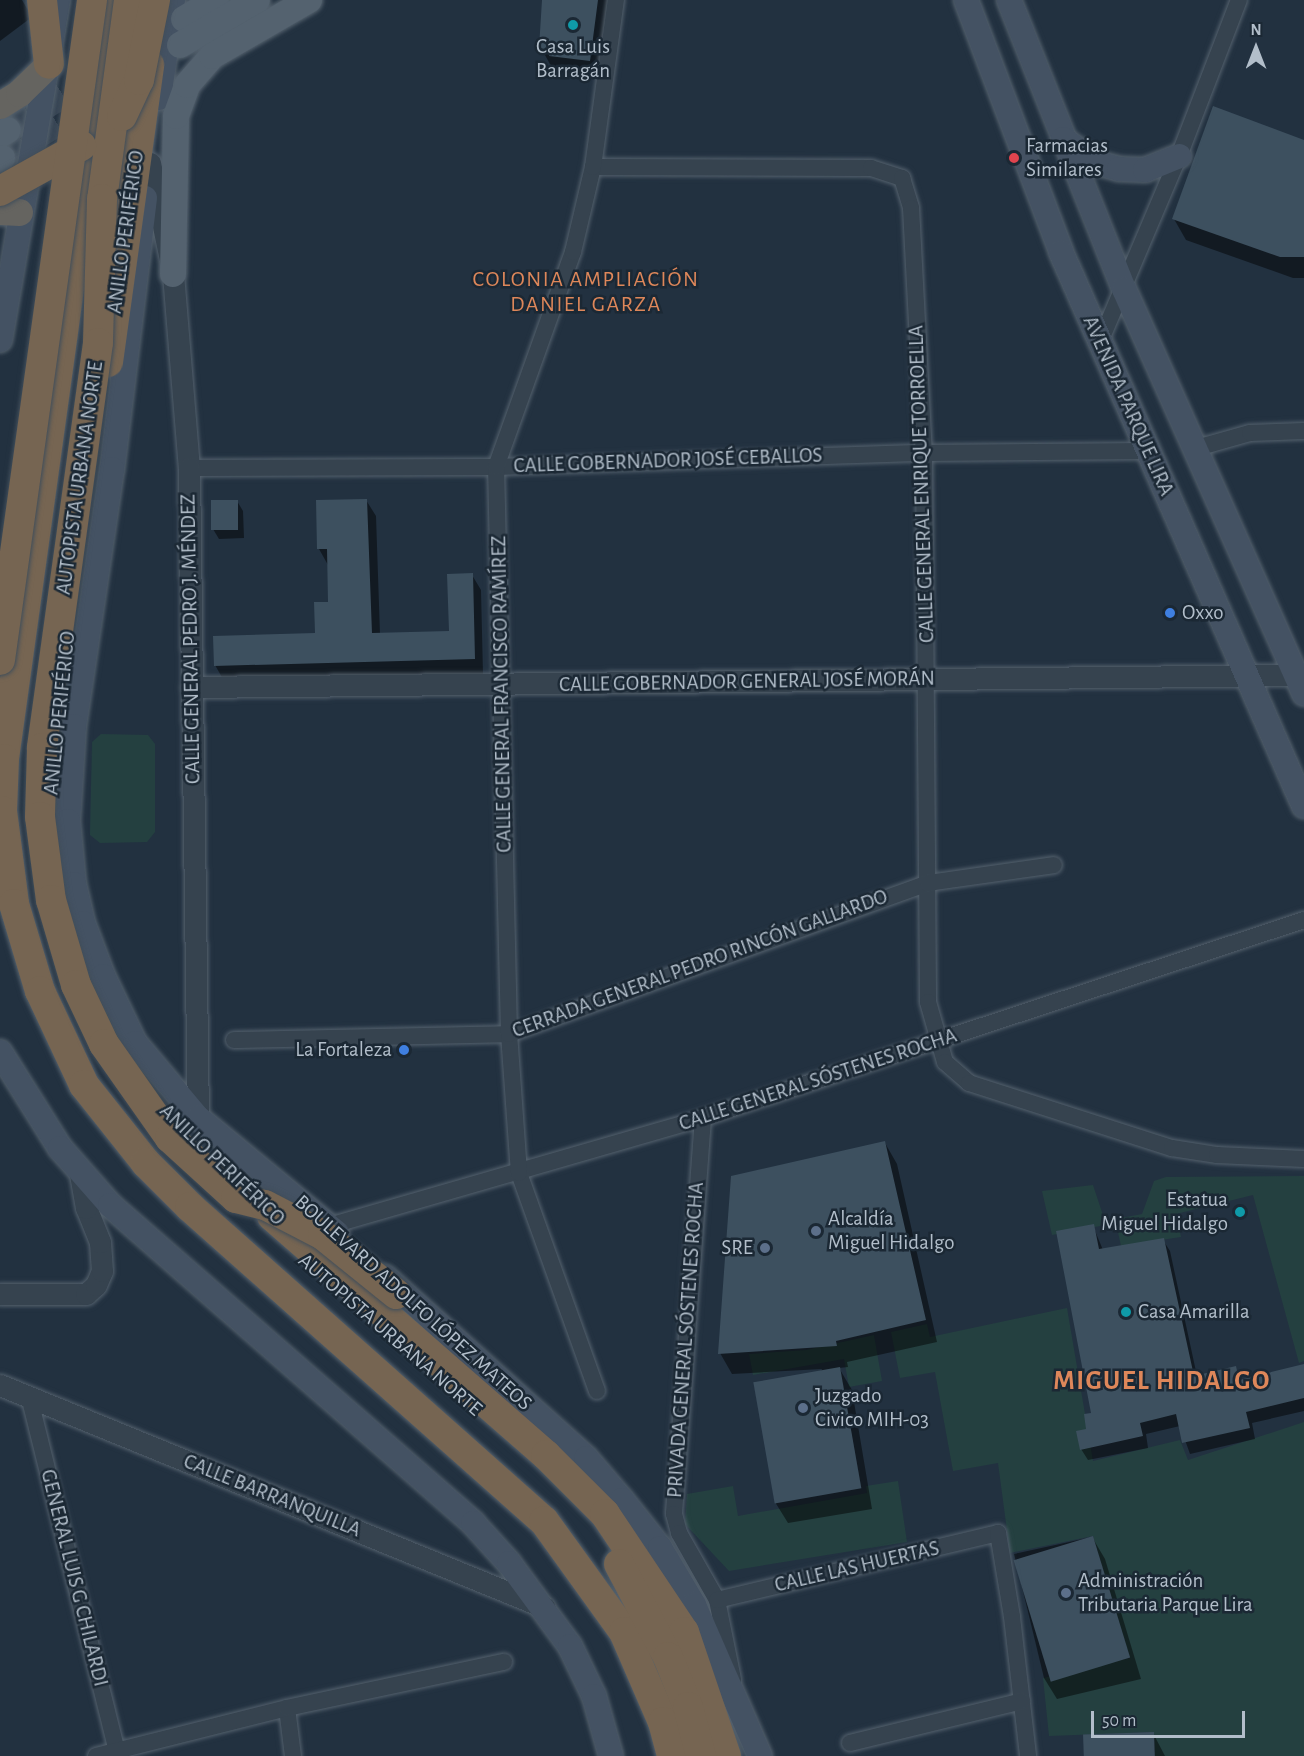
<!DOCTYPE html>
<meta charset="utf-8">
<style>
body{margin:0}
#map{position:relative;width:1304px;height:1756px;overflow:hidden;background:#223140;font-family:"Alegreya Sans",sans-serif}
div>[style]{position:absolute}
[style*='--x']{left:calc(var(--x)*1px);top:calc(var(--y)*1px);width:calc(var(--w)*1px);rotate:calc(var(--a)*1deg)}
.green>*{inset:0;background:#244040}
.shadow>*{inset:0;background:#0007}
.building>*{inset:0;background:#3d505f;transform-origin:0 0}
.primary-tunnel>*{height:26px;margin-top:-13px;transform-origin:0;background:repeating-linear-gradient(90deg,#384655 0 26px,transparent 0 39px)}
.roads{filter:drop-shadow(0 0 2px #54616d) drop-shadow(0 0 2px #54616d)}
.minor>*{height:16px;margin:-8px;padding:0 8px;transform-origin:8px;border-radius:8px;background:#36434f}
.tertiary>*{height:21px;margin:-10.5px;padding:0 10.5px;transform-origin:10.5px;border-radius:10.5px;background:#36434f}
.secondary>*{height:24px;margin:-12px;padding:0 12px;transform-origin:12px;border-radius:12px;background:#445263}
.primary>*{height:26px;margin:-13px;padding:0 13px;transform-origin:13px;border-radius:13px;background:#54626f}
.trunk>*{height:27px;margin:-13.5px;padding:0 13.5px;transform-origin:13.5px;border-radius:13.5px;background:#656460}
.motorway>*{height:30px;margin:-15px;padding:0 15px;transform-origin:15px;border-radius:15px;background:#766552}
.bridges{filter:drop-shadow(0 0 2px #414e5a) drop-shadow(0 0 2px #414e5a)}
.motorway-bridge>*{height:30px;margin:-15px;padding:0 15px;transform-origin:15px;border-radius:15px;background:#766552}
.dots>*{width:16px;height:16px;translate:-50% -50%;box-sizing:border-box;border:3px solid #1b2834;border-radius:50%}
span{translate:-50% -50%;white-space:nowrap;text-align:center;line-height:1.15;-webkit-text-stroke:5px #1b2834;paint-order:stroke}
.poi-label{font-size:21px;color:#b2beca}
.left{translate:0 -50%;text-align:left}
.right{translate:-100% -50%;text-align:right}
.street-label{font-size:21px;color:#b2beca}
.neighbourhood-label{font-size:22px;color:#de875a;letter-spacing:1.5px}
.district-label{font-size:27px;color:#de875a;font-weight:700;letter-spacing:1.5px}
.north{position:absolute;left:1226px;top:18px;width:60px;height:60px;-webkit-text-stroke:4px #1b2834;paint-order:stroke;rotate:0deg;font-size:16px;font-weight:700;line-height:24px;text-align:center;color:#b2beca}
.north::after{content:'';display:block;margin:auto;width:21px;height:27px;background:#b2beca;clip-path:polygon(50% 0,100% 100%,50% 72%,0 100%)}
.scale{position:absolute;left:1091px;top:1711px;width:154px;height:27px;box-sizing:border-box;border:3px solid #b2beca;border-top:0;padding-left:8px;font-size:18px;line-height:21px;white-space:nowrap;color:#b2beca;-webkit-text-stroke:4px #1b2834;paint-order:stroke}
</style>
<div id="map">
<div class="green">
<div style="clip-path:polygon(101px 734px,148px 735px,155px 744px,155px 832px,147px 842px,100px 843px,90px 835px,92px 742px)"></div>
<div style="clip-path:polygon(1304px 1176px,1304px 1361px,1299px 1363px,1253px 1195px,1176px 1214px,1181px 1237px,1121px 1246px,1116px 1223px,1052px 1235px,1042px 1191px,1093px 1185px,1105px 1221px,1142px 1214px,1154px 1181px,1166px 1177px)"></div>
<div style="clip-path:polygon(1067px 1308px,1093px 1461px,1180px 1440px,1188px 1460px,1304px 1422px,1304px 1756px,1155px 1756px,1154px 1732px,1049px 1736px,1043px 1678px,1130px 1658px,1093px 1536px,1010px 1553px,998px 1463px,953px 1471px,935px 1372px,900px 1378px,891px 1332px,927px 1324px,930px 1337px)"></div>
<div style="clip-path:polygon(874px 1335px,882px 1381px,849px 1387px,844px 1359px,753px 1375px,749px 1354px,806px 1350px)"></div>
<div style="clip-path:polygon(898px 1481px,907px 1542px,729px 1571px,685px 1524px,687px 1494px,733px 1486px,738px 1516px,867px 1493px,866px 1486px)"></div>
</div>
<div class="shadow">
<div style="clip-path:polygon(0 0,22px 0,32px 17px,0 41px)"></div>
<div style="clip-path:polygon(544px 0,609px 0,599px 77px,560px 72px,550px 64px,541px 48px)"></div>
<div style="clip-path:polygon(1304px 141px,1304px 278px,1293px 278px,1186px 240px,1174px 219px)"></div>
<div style="clip-path:polygon(366px 500px,376px 516px,380px 634px,450px 632px,472px 575px,481px 590px,483px 674px,224px 681px,215px 665px,317px 635px,330px 603px,328px 565px,319px 549px)"></div>
<div style="clip-path:polygon(237px 501px,243px 511px,244px 538px,219px 539px,213px 529px)"></div>
<div style="clip-path:polygon(885px 1143px,897px 1164px,937px 1342px,847px 1362px,848px 1367px,839px 1368px,852px 1390px,872px 1509px,788px 1523px,775px 1502px,822px 1369px,732px 1374px,720px 1353px)"></div>
<div style="clip-path:polygon(1093px 1226px,1103px 1250px,1163px 1240px,1170px 1251px,1197px 1376px,1235px 1368px,1242px 1380px,1304px 1365px,1304px 1411px,1252px 1423px,1255px 1439px,1190px 1454px,1180px 1426px,1146px 1434px,1148px 1448px,1088px 1460px,1081px 1449px,1093px 1414px)"></div>
<div style="clip-path:polygon(1092px 1537px,1105px 1559px,1141px 1679px,1057px 1699px,1044px 1678px,1014px 1554px)"></div>
<div style="clip-path:polygon(1153px 1733px,1165px 1756px,1085px 1756px)"></div>
</div>
<div class="building">
<div style="clip-path:polygon(542px 0,598px 0,590px 61px,549px 56px,550px 50px,539px 48px)"></div>
<div style="clip-path:polygon(1213px 106px,1304px 140px,1304px 257px,1280px 257px,1172px 219px)"></div>
<div style="clip-path:polygon(367px 499px,372px 633px,449px 631px,447px 574px,473px 573px,475px 659px,214px 666px,213px 636px,315px 633px,314px 602px,328px 602px,327px 549px,317px 549px,316px 500px)"></div>
<div style="left:211px;top:500px;width:27px;height:30px"></div>
<div style="clip-path:polygon(885px 1141px,926px 1320px,836px 1341px,837px 1346px,718px 1354px,731px 1176px)"></div>
<div style="clip-path:polygon(1094px 1224px,1099px 1249px,1164px 1238px,1194px 1376px,1236px 1366px,1239px 1380px,1304px 1364px,1304px 1398px,1246px 1412px,1250px 1428px,1182px 1443px,1176px 1414px,1140px 1423px,1143px 1436px,1080px 1450px,1076px 1431px,1086px 1429px,1084px 1414px,1091px 1413px,1056px 1231px)"></div>
<div style="left:840px;top:1367px;width:123px;height:88px;rotate:80deg"></div>
<div style="left:1093px;top:1536px;width:127px;height:83px;rotate:73deg"></div>
<div style="left:1154px;top:1732px;width:24px;height:71px;rotate:88deg"></div>
</div>
<div class="primary-tunnel">
<div style="--x:8;--y:130;--w:101;--a:-32.4"></div>
<div style="--x:2;--y:158;--w:102;--a:-32.1"></div>
</div>
<div class="roads">
<div class="minor">
<div style="--x:593;--y:167;--w:278;--a:0.2"></div>
<div style="--x:871;--y:168;--w:33;--a:18"></div>
<div style="--x:902;--y:178;--w:31;--a:73"></div>
<div style="--x:911;--y:208;--w:245;--a:87"></div>
<div style="--x:924;--y:453;--w:549;--a:89.58"></div>
<div style="--x:928;--y:1002;--w:62;--a:74.2"></div>
<div style="--x:945;--y:1062;--w:32;--a:41"></div>
<div style="--x:969;--y:1083;--w:213;--a:17.8"></div>
<div style="--x:1172;--y:1148;--w:46;--a:8.8"></div>
<div style="--x:1217;--y:1155;--w:87;--a:2.6"></div>
<div style="--x:1100;--y:342;--w:202;--a:-67"></div>
<div style="--x:1179;--y:156;--w:167;--a:-69"></div>
<div style="--x:1193;--y:449;--w:59;--a:-15.7"></div>
<div style="--x:1250;--y:433;--w:54;--a:-2.1"></div>
<div style="--x:189;--y:468;--w:307;--a:-0.2"></div>
<div style="--x:496;--y:467;--w:428;--a:-1.9"></div>
<div style="--x:924;--y:453;--w:223;--a:-0.5"></div>
<div style="--x:234;--y:1040;--w:275;--a:-1.2"></div>
<div style="--x:509;--y:1034;--w:445;--a:-19.8"></div>
<div style="--x:928;--y:883;--w:127;--a:-8.1"></div>
<div style="--x:703;--y:1118;--w:397;--a:94.2"></div>
<div style="--x:674;--y:1514;--w:20;--a:75"></div>
<div style="--x:679;--y:1533;--w:77;--a:60.4"></div>
<div style="--x:717;--y:1600;--w:81;--a:78.6"></div>
<div style="--x:329;--y:1226;--w:389;--a:-16.1"></div>
<div style="--x:703;--y:1118;--w:633;--a:-18.23"></div>
<div style="--x:597;--y:1391;--w:232;--a:-109.7"></div>
<div style="--x:519;--y:1173;--w:139;--a:-94.1"></div>
<div style="--x:509;--y:1034;--w:567;--a:-91.31"></div>
<div style="--x:496;--y:467;--w:228;--a:-70.3"></div>
<div style="--x:573;--y:252;--w:87;--a:-76.8"></div>
<div style="--x:593;--y:167;--w:169;--a:-82.2"></div>
<div style="--x:30;--y:1400;--w:367;--a:76.1"></div>
<div style="--x:717;--y:1600;--w:289;--a:-13.4"></div>
<div style="--x:998;--y:1533;--w:85;--a:80.5"></div>
<div style="--x:1012;--y:1617;--w:140;--a:83.4"></div>
<div style="--x:287;--y:1708;--w:48;--a:82.9"></div>
<div style="--x:850;--y:1743;--w:177;--a:-13.7"></div>
<div style="--x:96;--y:1756;--w:197;--a:-14.1"></div>
<div style="--x:287;--y:1708;--w:222;--a:-12"></div>
</div>
<div class="tertiary">
<div style="--x:150;--y:163;--w:113;--a:78.3"></div>
<div style="--x:173;--y:274;--w:195;--a:85.3"></div>
<div style="--x:189;--y:468;--w:650;--a:89.21"></div>
<div style="--x:191;--y:687;--w:1113;--a:-0.62"></div>
<div style="--x:0;--y:1294;--w:86;--a:0"></div>
<div style="--x:86;--y:1294;--w:13;--a:-42"></div>
<div style="--x:96;--y:1285;--w:15;--a:-67"></div>
<div style="--x:102;--y:1271;--w:29;--a:-94"></div>
<div style="--x:100;--y:1242;--w:37;--a:-112"></div>
<div style="--x:86;--y:1208;--w:39;--a:-100"></div>
<div style="--x:0;--y:1385;--w:588;--a:22.2"></div>
</div>
<div class="secondary">
<div style="--x:966;--y:0;--w:269;--a:69.3"></div>
<div style="--x:1061;--y:252;--w:605;--a:66.32"></div>
<div style="--x:1009;--y:0;--w:311;--a:68.3"></div>
<div style="--x:1124;--y:289;--w:443;--a:66"></div>
<div style="--x:159;--y:98;--w:99;--a:-81.9"></div>
<div style="--x:1063;--y:139;--w:42;--a:35.2"></div>
<div style="--x:1097;--y:163;--w:23;--a:15"></div>
<div style="--x:1119;--y:169;--w:26;--a:2"></div>
<div style="--x:1145;--y:170;--w:37;--a:-22"></div>
<div style="--x:145;--y:198;--w:273;--a:96.9"></div>
<div style="--x:112;--y:469;--w:260;--a:98.4"></div>
<div style="--x:74;--y:726;--w:95;--a:93.6"></div>
<div style="--x:68;--y:821;--w:63;--a:84.6"></div>
<div style="--x:74;--y:884;--w:40;--a:77"></div>
<div style="--x:83;--y:923;--w:57;--a:69.3"></div>
<div style="--x:103;--y:976;--w:74;--a:64.5"></div>
<div style="--x:135;--y:1043;--w:98;--a:50"></div>
<div style="--x:198;--y:1118;--w:180;--a:39.6"></div>
<div style="--x:0;--y:340;--w:345;--a:-80.3"></div>
<div style="--x:0;--y:1052;--w:113;--a:58"></div>
<div style="--x:60;--y:1148;--w:76;--a:48.7"></div>
<div style="--x:110;--y:1205;--w:483;--a:41.2"></div>
<div style="--x:473;--y:1523;--w:54;--a:48"></div>
<div style="--x:509;--y:1563;--w:103;--a:53.7"></div>
<div style="--x:570;--y:1646;--w:55;--a:64.4"></div>
<div style="--x:594;--y:1696;--w:62;--a:74.2"></div>
<div style="--x:385;--y:1277;--w:270;--a:42"></div>
<div style="--x:586;--y:1458;--w:55;--a:49.4"></div>
<div style="--x:622;--y:1500;--w:61;--a:51.6"></div>
<div style="--x:660;--y:1548;--w:66;--a:59.2"></div>
<div style="--x:694;--y:1605;--w:165;--a:66.4"></div>
</div>
<div class="primary">
<div style="--x:184;--y:19;--w:37;--a:-31"></div>
<div style="--x:180;--y:45;--w:89;--a:-30.3"></div>
<div style="--x:0;--y:135;--w:9;--a:-32"></div>
<div style="--x:0;--y:160;--w:3;--a:-45"></div>
<div style="--x:173;--y:274;--w:158;--a:-88.9"></div>
<div style="--x:176;--y:116;--w:33;--a:-70"></div>
<div style="--x:187;--y:85;--w:38;--a:-49"></div>
<div style="--x:212;--y:56;--w:112;--a:-30"></div>
</div>
<div class="trunk">
<div style="--x:0;--y:105;--w:22;--a:-32"></div>
<div style="--x:19;--y:93;--w:42;--a:-44"></div>
<div style="--x:0;--y:211;--w:19;--a:3"></div>
</div>
<div class="motorway">
<div style="--x:42;--y:0;--w:64;--a:83.8"></div>
<div style="--x:109;--y:0;--w:766;--a:97.88"></div>
<div style="--x:4;--y:759;--w:52;--a:92.2"></div>
<div style="--x:2;--y:811;--w:94;--a:82.6"></div>
<div style="--x:14;--y:904;--w:91;--a:73.4"></div>
<div style="--x:40;--y:991;--w:104;--a:64.9"></div>
<div style="--x:84;--y:1085;--w:100;--a:51.5"></div>
<div style="--x:146;--y:1163;--w:62;--a:45"></div>
<div style="--x:190;--y:1207;--w:473;--a:41.6"></div>
<div style="--x:544;--y:1521;--w:137;--a:54.2"></div>
<div style="--x:624;--y:1632;--w:98;--a:66.6"></div>
<div style="--x:663;--y:1722;--w:35;--a:75"></div>
<div style="--x:108;--y:362;--w:300;--a:-82.1"></div>
<div style="--x:272;--y:1216;--w:364;--a:41.1"></div>
<div style="--x:546;--y:1455;--w:83;--a:45"></div>
<div style="--x:605;--y:1514;--w:142;--a:56.2"></div>
<div style="--x:684;--y:1632;--w:131;--a:71.3"></div>
<div style="--x:619;--y:1564;--w:105;--a:62.2"></div>
<div style="--x:668;--y:1657;--w:54;--a:68.2"></div>
<div style="--x:688;--y:1707;--w:51;--a:75.1"></div>
</div>
</div>
<div class="bridges">
<div class="motorway-bridge">
<div style="--x:129;--y:0;--w:201;--a:97.7"></div>
<div style="--x:102;--y:199;--w:144;--a:91.6"></div>
<div style="--x:98;--y:343;--w:409;--a:97.9"></div>
<div style="--x:42;--y:748;--w:69;--a:91.7"></div>
<div style="--x:40;--y:817;--w:84;--a:82.5"></div>
<div style="--x:51;--y:900;--w:89;--a:73.6"></div>
<div style="--x:76;--y:985;--w:65;--a:64.6"></div>
<div style="--x:104;--y:1044;--w:115;--a:54.9"></div>
<div style="--x:170;--y:1138;--w:89;--a:42.3"></div>
<div style="--x:236;--y:1198;--w:30;--a:14"></div>
<div style="--x:265;--y:1205;--w:65;--a:27.3"></div>
<div style="--x:323;--y:1235;--w:94;--a:38.9"></div>
<div style="--x:122;--y:116;--w:40;--a:-65"></div>
<div style="--x:139;--y:80;--w:82;--a:-78.7"></div>
<div style="--x:0;--y:191;--w:93;--a:-29.1"></div>
<div style="--x:0;--y:660;--w:666;--a:-82.06"></div>
</div>
</div>
<div class="dots">
<div style="left:573px;top:25px;background:#0f9aa8"></div>
<div style="left:1014px;top:158px;background:#e0444e"></div>
<div style="left:1170px;top:613px;background:#3f7fe0"></div>
<div style="left:404px;top:1050px;background:#3f7fe0"></div>
<div style="left:1240px;top:1212px;background:#0f9aa8"></div>
<div style="left:816px;top:1231px;background:#5c6f8a"></div>
<div style="left:765px;top:1248px;background:#5c6f8a"></div>
<div style="left:1126px;top:1312px;background:#0f9aa8"></div>
<div style="left:803px;top:1408px;background:#5c6f8a"></div>
<div style="left:1066px;top:1593px;background:#5c6f8a"></div>
</div>
<div class="poi-label">
<span style="left:573px;top:59px">Casa Luis<br>Barragán</span>
<span class="left" style="left:1026px;top:158px">Farmacias<br>Similares</span>
<span class="left" style="left:1182px;top:613px">Oxxo</span>
<span class="right" style="left:392px;top:1050px">La Fortaleza</span>
<span class="right" style="left:1228px;top:1212px">Estatua<br>Miguel Hidalgo</span>
<span class="left" style="left:828px;top:1231px">Alcaldía<br>Miguel Hidalgo</span>
<span class="right" style="left:753px;top:1248px">SRE</span>
<span class="left" style="left:1138px;top:1312px">Casa Amarilla</span>
<span class="left" style="left:815px;top:1408px">Juzgado<br>Civico MIH-03</span>
<span class="left" style="left:1078px;top:1593px">Administración<br>Tributaria Parque Lira</span>
</div>
<div class="street-label">
<span style="left:126px;top:232px;rotate:-82deg">ANILLO PERIFÉRICO</span>
<span style="left:1128px;top:406px;rotate:66deg">AVENIDA PARQUE LIRA</span>
<span style="left:668px;top:461px;rotate:-2deg">CALLE GOBERNADOR JOSÉ CEBALLOS</span>
<span style="left:80px;top:478px;rotate:-82deg">AUTOPISTA URBANA NORTE</span>
<span style="left:922px;top:484px;rotate:-92deg">CALLE GENERAL ENRIQUE TORROELLA</span>
<span style="left:191px;top:639px;rotate:-91deg">CALLE GENERAL PEDRO J. MÉNDEZ</span>
<span style="left:747px;top:682px;rotate:-1deg">CALLE GOBERNADOR GENERAL JOSÉ MORÁN</span>
<span style="left:502px;top:694px;rotate:-91deg">CALLE GENERAL FRANCISCO RAMÍREZ</span>
<span style="left:60px;top:713px;rotate:-84deg">ANILLO PERIFÉRICO</span>
<span style="left:700px;top:964px;rotate:-20deg">CERRADA GENERAL PEDRO RINCÓN GALLARDO</span>
<span style="left:818px;top:1080px;rotate:-18deg">CALLE GENERAL SÓSTENES ROCHA</span>
<span style="left:222px;top:1165px;rotate:44deg">ANILLO PERIFÉRICO</span>
<span style="left:413px;top:1303px;rotate:42deg">BOULEVARD ADOLFO LÓPEZ MATEOS</span>
<span style="left:390px;top:1335px;rotate:41deg">AUTOPISTA URBANA NORTE</span>
<span style="left:686px;top:1340px;rotate:-86deg">PRIVADA GENERAL SÓSTENES ROCHA</span>
<span style="left:272px;top:1496px;rotate:22deg">CALLE BARRANQUILLA</span>
<span style="left:857px;top:1567px;rotate:-13deg">CALLE LAS HUERTAS</span>
<span style="left:74px;top:1578px;rotate:76deg">GENERAL LUIS G CHILARDI</span>
</div>
<div class="neighbourhood-label">
<span style="left:586px;top:292px">COLONIA AMPLIACIÓN<br>DANIEL GARZA</span>
</div>
<div class="district-label">
<span style="left:1162px;top:1381px">MIGUEL HIDALGO</span>
</div>
<div class="north">N</div>
<div class="scale">50 m</div>
</div>
